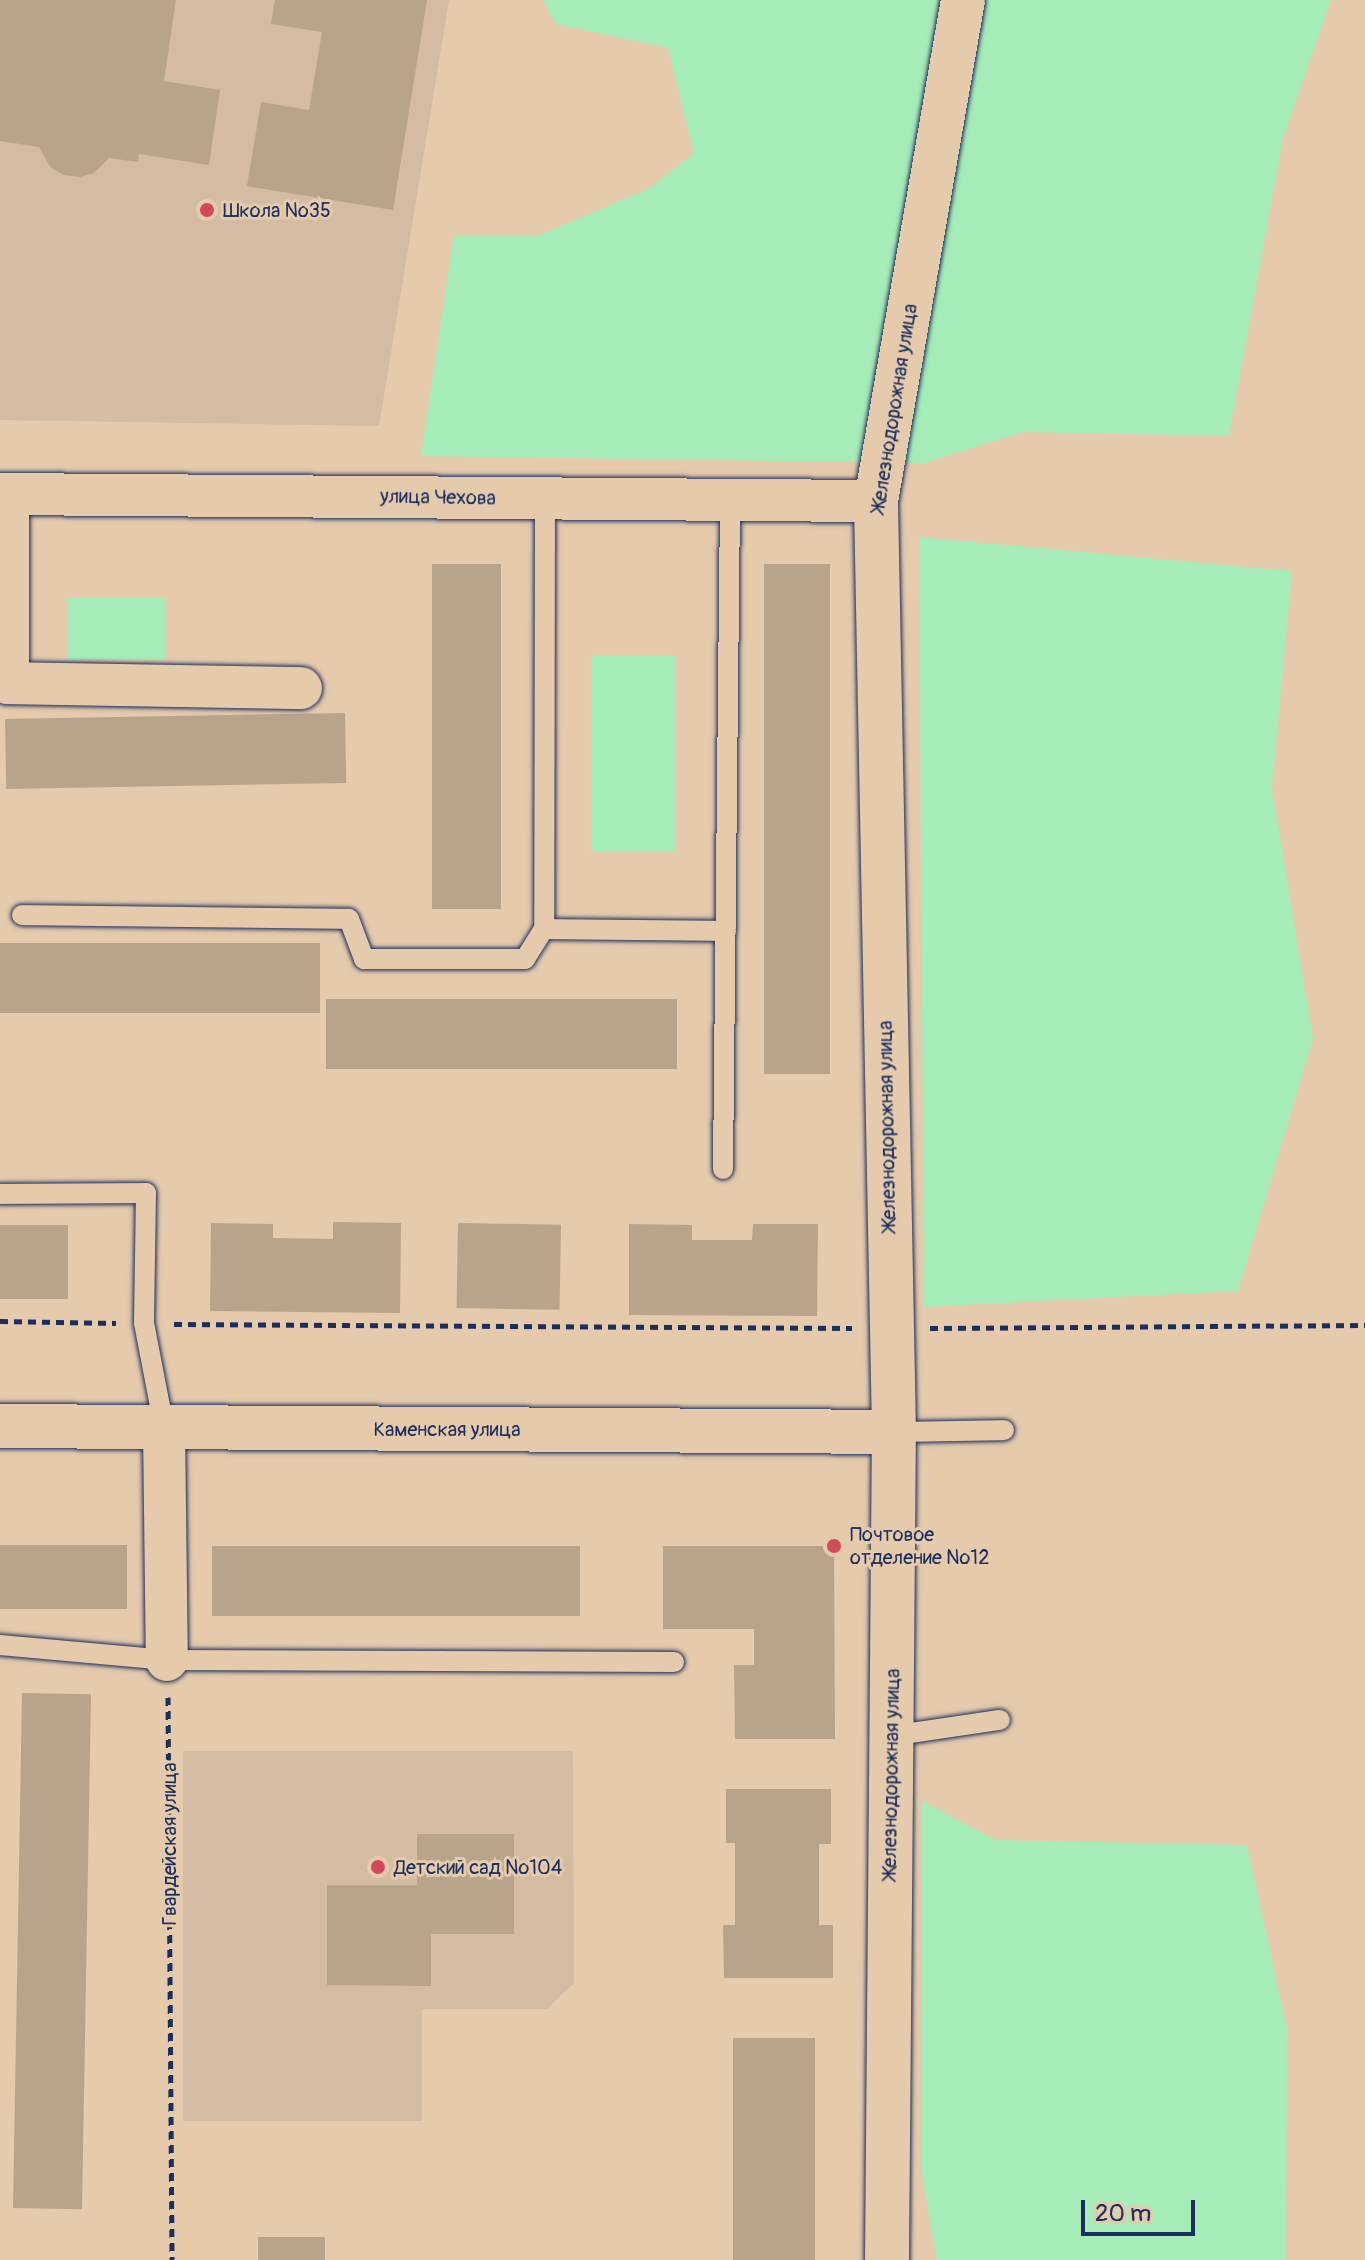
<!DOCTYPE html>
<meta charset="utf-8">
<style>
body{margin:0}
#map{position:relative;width:1365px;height:2260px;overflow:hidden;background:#e5caac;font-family:Pangolin,sans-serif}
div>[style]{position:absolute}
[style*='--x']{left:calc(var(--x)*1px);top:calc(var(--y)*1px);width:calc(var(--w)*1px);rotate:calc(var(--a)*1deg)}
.built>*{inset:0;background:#d3bca1}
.green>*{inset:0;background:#a5ecb8;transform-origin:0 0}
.building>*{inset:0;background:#b7a48a;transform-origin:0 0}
.path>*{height:5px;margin-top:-2.5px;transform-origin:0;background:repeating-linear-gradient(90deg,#1b2f5e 0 8px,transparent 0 14px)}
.roads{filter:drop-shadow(0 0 2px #1b2f5e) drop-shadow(0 0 2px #1b2f5e)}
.lane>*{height:20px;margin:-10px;padding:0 10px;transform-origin:10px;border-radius:10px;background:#e5caac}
.street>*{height:42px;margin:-21px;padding:0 21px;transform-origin:21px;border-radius:21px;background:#e5caac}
.secondary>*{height:44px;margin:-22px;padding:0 22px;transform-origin:22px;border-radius:22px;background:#e5caac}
.dots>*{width:22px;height:22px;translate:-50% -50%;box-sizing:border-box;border:4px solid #e5caac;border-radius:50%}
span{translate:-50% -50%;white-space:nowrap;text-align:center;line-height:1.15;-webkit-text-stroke:6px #e5caac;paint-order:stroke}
.poi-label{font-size:20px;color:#1b2f5e}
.left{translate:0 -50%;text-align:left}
.street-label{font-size:20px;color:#1b2f5e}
.scale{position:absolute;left:1081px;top:2200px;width:114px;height:36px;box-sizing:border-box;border:4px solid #1b2f5e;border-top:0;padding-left:10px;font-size:24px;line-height:28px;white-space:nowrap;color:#1b2f5e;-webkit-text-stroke:6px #e5caac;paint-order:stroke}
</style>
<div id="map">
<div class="built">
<div style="clip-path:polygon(0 0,449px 0,379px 426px,0 420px)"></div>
<div style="clip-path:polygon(183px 1751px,573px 1751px,574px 1983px,547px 2009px,422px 2009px,422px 2121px,183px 2121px)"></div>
</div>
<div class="green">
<div style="clip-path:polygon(543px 0,1331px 0,1283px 138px,1229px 436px,1023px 432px,924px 463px,421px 456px,454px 235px,540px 235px,650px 188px,694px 153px,668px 48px,556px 24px)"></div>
<div style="clip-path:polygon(919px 537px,1292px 571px,1272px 788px,1313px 1039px,1238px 1291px,924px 1307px)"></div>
<div style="left:68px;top:597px;width:97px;height:62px"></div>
<div style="left:591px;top:655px;width:84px;height:197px"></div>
<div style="clip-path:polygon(922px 1801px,996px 1840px,1247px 1845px,1287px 2028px,1286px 2260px,937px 2260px,922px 2174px)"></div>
</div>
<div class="building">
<div style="clip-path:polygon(0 0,176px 0,164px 81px,220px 90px,209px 165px,139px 154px,138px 162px,109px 158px,94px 173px,80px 177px,64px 175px,51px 168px,39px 147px,0 141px)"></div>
<div style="clip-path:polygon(275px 0,427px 0,393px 210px,247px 186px,261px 102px,309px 110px,322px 32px,271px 24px)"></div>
<div style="left:432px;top:564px;width:69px;height:345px"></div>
<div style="left:764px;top:564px;width:66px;height:510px"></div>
<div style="left:345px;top:713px;width:70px;height:340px;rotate:89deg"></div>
<div style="left:320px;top:943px;width:70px;height:320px;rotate:90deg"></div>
<div style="left:677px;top:999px;width:70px;height:351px;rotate:90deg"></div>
<div style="clip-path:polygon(333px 1222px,401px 1223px,400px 1313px,210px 1311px,211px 1223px,273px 1224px,273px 1238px,333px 1239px)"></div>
<div style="left:458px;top:1223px;width:103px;height:85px;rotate:1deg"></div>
<div style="clip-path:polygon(629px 1224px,692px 1225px,692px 1240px,752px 1240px,753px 1224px,818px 1224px,817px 1316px,629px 1315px)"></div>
<div style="left:0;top:1225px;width:68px;height:74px"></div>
<div style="left:0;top:1545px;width:127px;height:64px"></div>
<div style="left:212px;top:1546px;width:368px;height:70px"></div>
<div style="clip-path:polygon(663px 1546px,834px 1546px,835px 1739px,735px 1739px,734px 1665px,754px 1665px,754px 1629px,663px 1629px)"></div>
<div style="left:22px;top:1693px;width:69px;height:515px;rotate:1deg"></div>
<div style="clip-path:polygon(726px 1789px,831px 1789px,831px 1844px,819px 1844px,819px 1925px,833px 1925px,833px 1978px,724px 1978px,723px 1925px,735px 1925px,735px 1843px,726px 1843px)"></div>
<div style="clip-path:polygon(417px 1834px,514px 1834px,514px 1934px,431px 1934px,431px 1986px,327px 1985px,327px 1885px,417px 1885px)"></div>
<div style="left:733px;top:2038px;width:82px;height:222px"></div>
<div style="left:258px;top:2237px;width:67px;height:23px"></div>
</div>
<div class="path">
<div style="--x:0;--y:1321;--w:116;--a:1"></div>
<div style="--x:174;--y:1324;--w:678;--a:0.34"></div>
<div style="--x:930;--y:1328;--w:435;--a:-0.4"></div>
<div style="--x:168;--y:1697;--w:563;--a:89.59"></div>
</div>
<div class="roads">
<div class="lane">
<div style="--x:545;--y:498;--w:431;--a:90.1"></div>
<div style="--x:544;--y:929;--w:182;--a:0.6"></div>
<div style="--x:22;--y:915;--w:327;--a:0.7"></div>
<div style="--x:349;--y:919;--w:43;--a:69.4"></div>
<div style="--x:364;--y:959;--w:161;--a:0"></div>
<div style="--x:525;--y:959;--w:36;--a:-58"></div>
<div style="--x:723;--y:1169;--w:669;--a:-89.4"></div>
<div style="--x:0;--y:1194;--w:146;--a:-0.4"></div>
<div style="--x:146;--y:1193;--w:130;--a:90.9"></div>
<div style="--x:144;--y:1323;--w:106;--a:79.1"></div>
<div style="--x:894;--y:1432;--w:110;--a:-1"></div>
<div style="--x:0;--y:1645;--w:168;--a:5.1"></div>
<div style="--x:167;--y:1660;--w:507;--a:0.23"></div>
<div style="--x:891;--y:1736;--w:110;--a:-8.4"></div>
</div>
<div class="street">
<div style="--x:0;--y:494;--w:876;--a:0.46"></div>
<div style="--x:8;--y:494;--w:189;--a:90"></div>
<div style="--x:8;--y:683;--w:293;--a:1"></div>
<div style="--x:164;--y:1427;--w:233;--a:89.3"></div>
</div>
<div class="secondary">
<div style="--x:0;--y:1426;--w:894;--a:0.38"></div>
<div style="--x:887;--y:2260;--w:828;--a:-89.52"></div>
<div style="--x:894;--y:1432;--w:931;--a:-91.11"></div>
<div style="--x:876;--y:501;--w:508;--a:-80.15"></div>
</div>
</div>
<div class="dots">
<div style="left:207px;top:210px;background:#d1495b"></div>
<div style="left:834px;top:1546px;background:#d1495b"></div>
<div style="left:378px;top:1867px;background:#d1495b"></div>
</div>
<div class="poi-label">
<span class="left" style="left:223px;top:210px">Школа №35</span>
<span class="left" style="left:850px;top:1546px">Почтовое<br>отделение №12</span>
<span class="left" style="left:394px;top:1867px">Детский сад №104</span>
</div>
<div class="street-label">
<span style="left:894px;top:408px;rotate:-81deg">Железнодорожная улица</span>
<span style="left:438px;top:497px;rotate:1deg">улица Чехова</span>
<span style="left:887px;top:1126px;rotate:-91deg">Железнодорожная улица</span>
<span style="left:447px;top:1429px">Каменская улица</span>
<span style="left:891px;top:1774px;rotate:-89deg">Железнодорожная улица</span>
<span style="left:169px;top:1844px;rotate:-90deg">Гвардейская улица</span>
</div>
<div class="scale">20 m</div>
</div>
